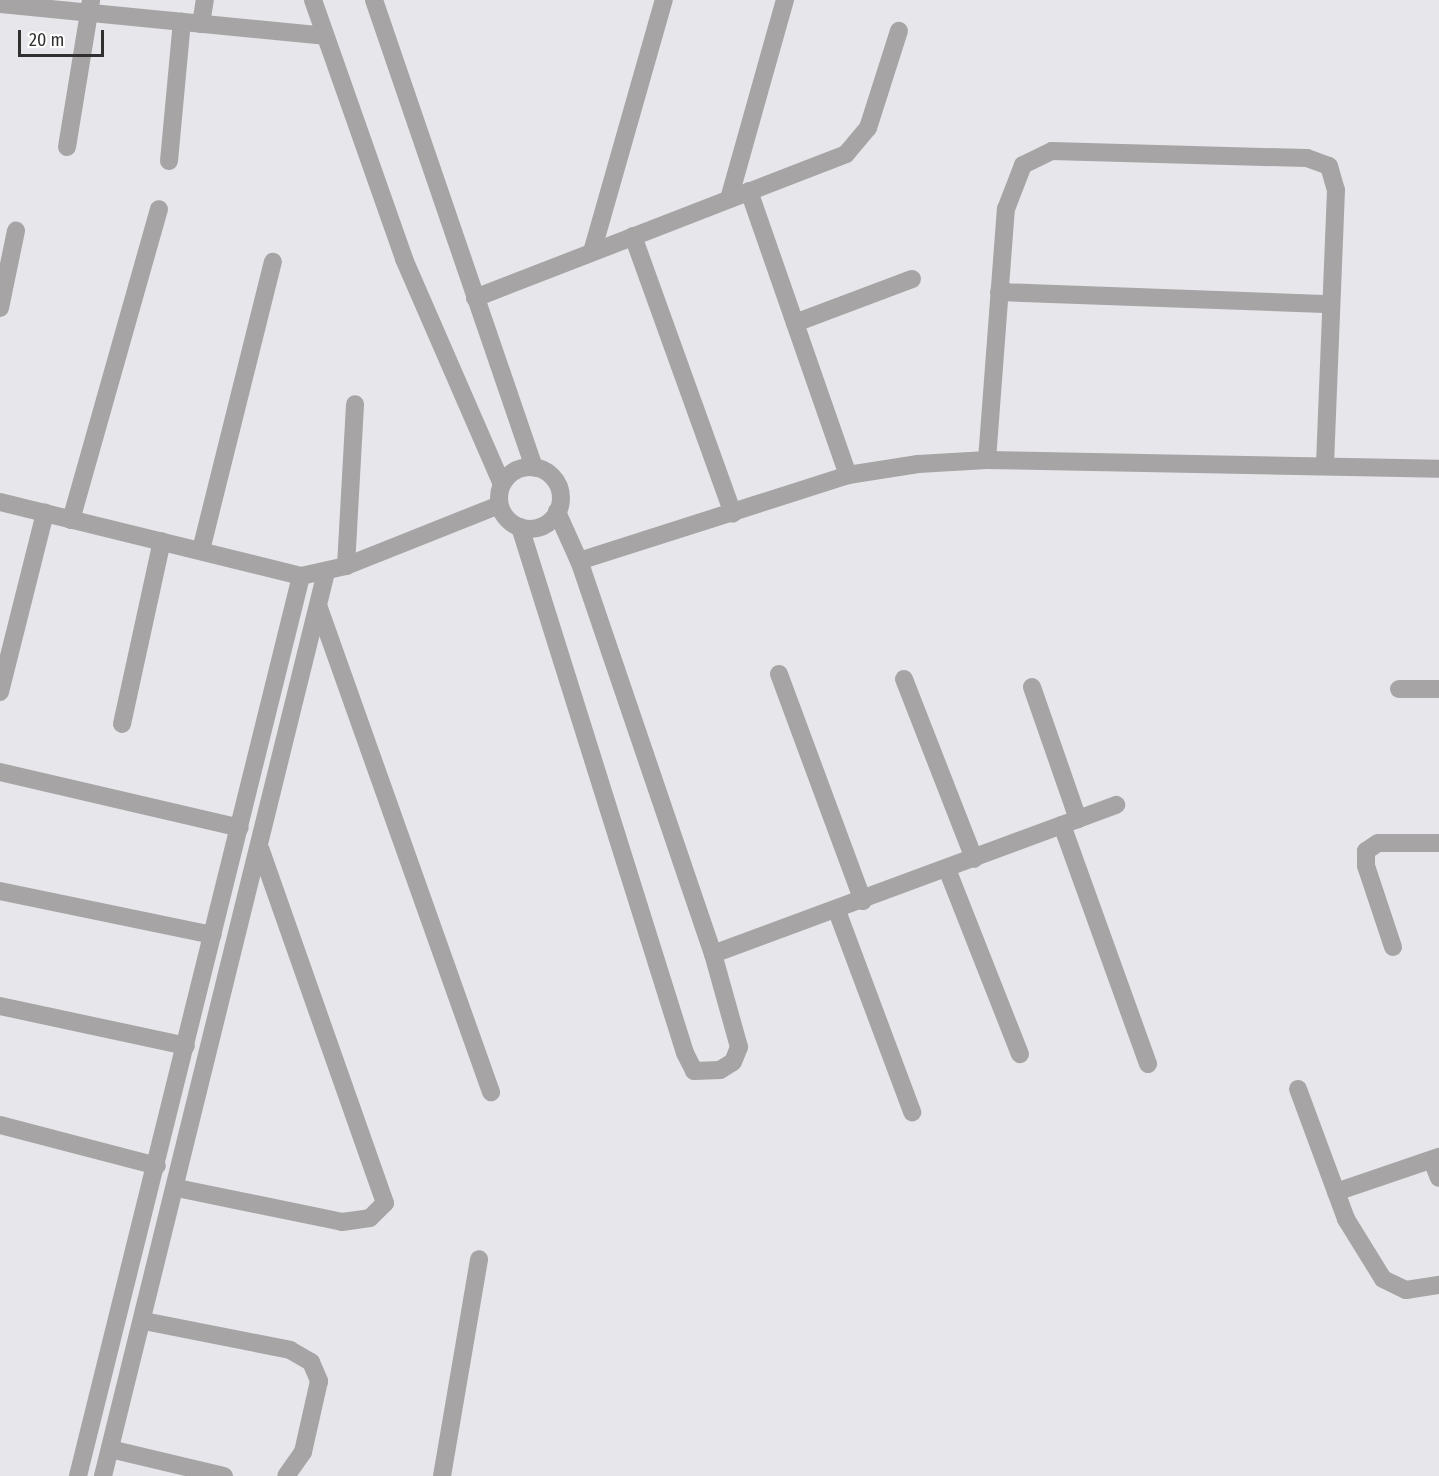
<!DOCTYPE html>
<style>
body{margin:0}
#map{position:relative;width:1439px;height:1476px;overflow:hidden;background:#e6e6eb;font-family:"Fira Sans Condensed",sans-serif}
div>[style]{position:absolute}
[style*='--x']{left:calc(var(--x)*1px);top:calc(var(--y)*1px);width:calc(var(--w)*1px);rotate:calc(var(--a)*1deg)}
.minor>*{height:18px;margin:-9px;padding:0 9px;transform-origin:9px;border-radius:9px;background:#a6a4a4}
.minor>.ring{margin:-9px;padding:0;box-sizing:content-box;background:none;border:18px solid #a6a4a4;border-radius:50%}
span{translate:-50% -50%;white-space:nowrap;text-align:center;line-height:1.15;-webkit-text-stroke:4.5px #fff;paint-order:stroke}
.scale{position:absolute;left:18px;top:30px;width:86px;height:27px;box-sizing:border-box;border:3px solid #303031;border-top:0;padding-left:8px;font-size:18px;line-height:21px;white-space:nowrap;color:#303031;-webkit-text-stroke:4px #fff;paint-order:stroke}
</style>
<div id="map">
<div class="minor">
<div style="--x:313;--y:0;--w:275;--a:70.6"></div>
<div style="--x:404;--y:259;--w:245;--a:66.5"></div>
<div style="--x:374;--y:0;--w:494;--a:71.1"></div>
<div style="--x:0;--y:4;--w:326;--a:5.6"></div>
<div style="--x:201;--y:24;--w:24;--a:-81"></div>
<div style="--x:67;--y:147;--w:149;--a:-80.7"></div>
<div style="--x:169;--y:161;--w:140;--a:-84.7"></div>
<div style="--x:749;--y:191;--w:301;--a:70.8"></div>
<div style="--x:729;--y:199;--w:207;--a:-74.3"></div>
<div style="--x:633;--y:236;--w:295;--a:70.2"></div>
<div style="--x:592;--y:252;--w:262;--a:-74.1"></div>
<div style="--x:999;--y:292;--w:332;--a:2.1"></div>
<div style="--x:475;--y:298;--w:398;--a:-21.2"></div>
<div style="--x:846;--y:154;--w:34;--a:-50"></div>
<div style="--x:868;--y:128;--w:102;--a:-72.3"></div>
<div style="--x:0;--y:308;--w:79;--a:-78.3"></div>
<div style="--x:795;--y:323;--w:125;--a:-20.6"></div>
<div style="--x:987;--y:460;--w:252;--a:-85.7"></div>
<div style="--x:1006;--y:209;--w:47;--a:-68.9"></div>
<div style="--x:1023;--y:165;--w:32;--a:-26"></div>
<div style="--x:1052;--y:151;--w:255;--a:1.6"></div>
<div style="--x:1307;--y:158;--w:23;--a:20"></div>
<div style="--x:1329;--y:166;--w:25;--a:74"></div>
<div style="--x:1336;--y:190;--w:276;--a:92.3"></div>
<div class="ring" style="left:499px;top:467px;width:44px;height:44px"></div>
<div style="--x:0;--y:502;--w:310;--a:13.8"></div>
<div style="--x:301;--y:576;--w:46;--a:-12.5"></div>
<div style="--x:346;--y:566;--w:165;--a:-21.7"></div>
<div style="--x:71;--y:520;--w:323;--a:-74.2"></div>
<div style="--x:520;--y:527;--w:551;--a:72.58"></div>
<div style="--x:685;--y:1053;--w:20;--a:63"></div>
<div style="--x:694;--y:1071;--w:26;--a:-2"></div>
<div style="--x:720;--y:1070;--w:15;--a:-32"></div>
<div style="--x:733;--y:1062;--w:16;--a:-68"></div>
<div style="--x:739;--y:1047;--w:97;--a:-105.6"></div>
<div style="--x:713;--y:954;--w:415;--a:-108.8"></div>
<div style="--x:579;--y:561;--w:54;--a:-114.2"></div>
<div style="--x:201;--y:550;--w:297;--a:-76"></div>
<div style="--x:579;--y:561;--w:282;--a:-17.7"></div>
<div style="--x:848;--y:475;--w:71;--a:-8.9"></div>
<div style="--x:918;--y:464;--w:69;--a:-3.3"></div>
<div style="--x:987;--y:460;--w:452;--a:1.1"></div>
<div style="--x:346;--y:566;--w:162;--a:-86.8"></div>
<div style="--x:319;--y:608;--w:514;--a:70.44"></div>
<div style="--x:779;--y:674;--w:242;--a:69.7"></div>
<div style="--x:904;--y:679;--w:193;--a:68.7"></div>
<div style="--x:1032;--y:687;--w:140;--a:70.8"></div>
<div style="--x:1399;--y:689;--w:40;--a:0"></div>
<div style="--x:0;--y:692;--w:185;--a:-75.9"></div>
<div style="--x:122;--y:724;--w:187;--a:-77.7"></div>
<div style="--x:0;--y:772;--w:246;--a:13.1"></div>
<div style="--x:1062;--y:825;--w:254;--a:70.2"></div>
<div style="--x:947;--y:869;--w:199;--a:68.5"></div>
<div style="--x:0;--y:891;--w:217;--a:11.7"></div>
<div style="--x:837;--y:911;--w:215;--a:69.5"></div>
<div style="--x:1393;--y:947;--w:85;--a:-108.4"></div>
<div style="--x:1366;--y:866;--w:15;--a:-90"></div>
<div style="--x:1366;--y:851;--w:14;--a:-34"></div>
<div style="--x:1378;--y:843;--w:61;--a:0"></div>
<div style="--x:713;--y:954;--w:430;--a:-20.3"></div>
<div style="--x:0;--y:1006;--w:190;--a:12.1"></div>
<div style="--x:1298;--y:1089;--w:139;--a:69.7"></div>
<div style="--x:1346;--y:1219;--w:70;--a:58.3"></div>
<div style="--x:1383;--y:1279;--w:25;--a:26"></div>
<div style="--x:1406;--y:1290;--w:33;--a:-9"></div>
<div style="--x:0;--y:1125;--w:162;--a:14.6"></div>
<div style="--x:1432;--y:1160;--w:19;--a:69"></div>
<div style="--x:177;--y:1188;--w:168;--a:11.6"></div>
<div style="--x:342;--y:1222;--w:28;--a:-8"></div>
<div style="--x:370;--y:1218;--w:21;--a:-45"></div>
<div style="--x:385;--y:1203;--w:375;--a:-109.4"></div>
<div style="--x:1336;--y:1192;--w:109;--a:-18.8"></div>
<div style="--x:144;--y:1321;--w:149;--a:11.2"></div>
<div style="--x:290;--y:1350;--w:24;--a:30"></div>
<div style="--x:311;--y:1362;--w:21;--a:67"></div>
<div style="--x:319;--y:1381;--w:73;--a:102.7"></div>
<div style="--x:303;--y:1452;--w:29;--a:125"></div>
<div style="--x:110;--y:1449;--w:117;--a:13.3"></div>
<div style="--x:78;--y:1476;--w:927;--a:-76.08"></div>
<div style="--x:103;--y:1476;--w:931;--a:-76.14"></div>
<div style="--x:442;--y:1476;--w:220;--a:-80.3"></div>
</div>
<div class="scale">20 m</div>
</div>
